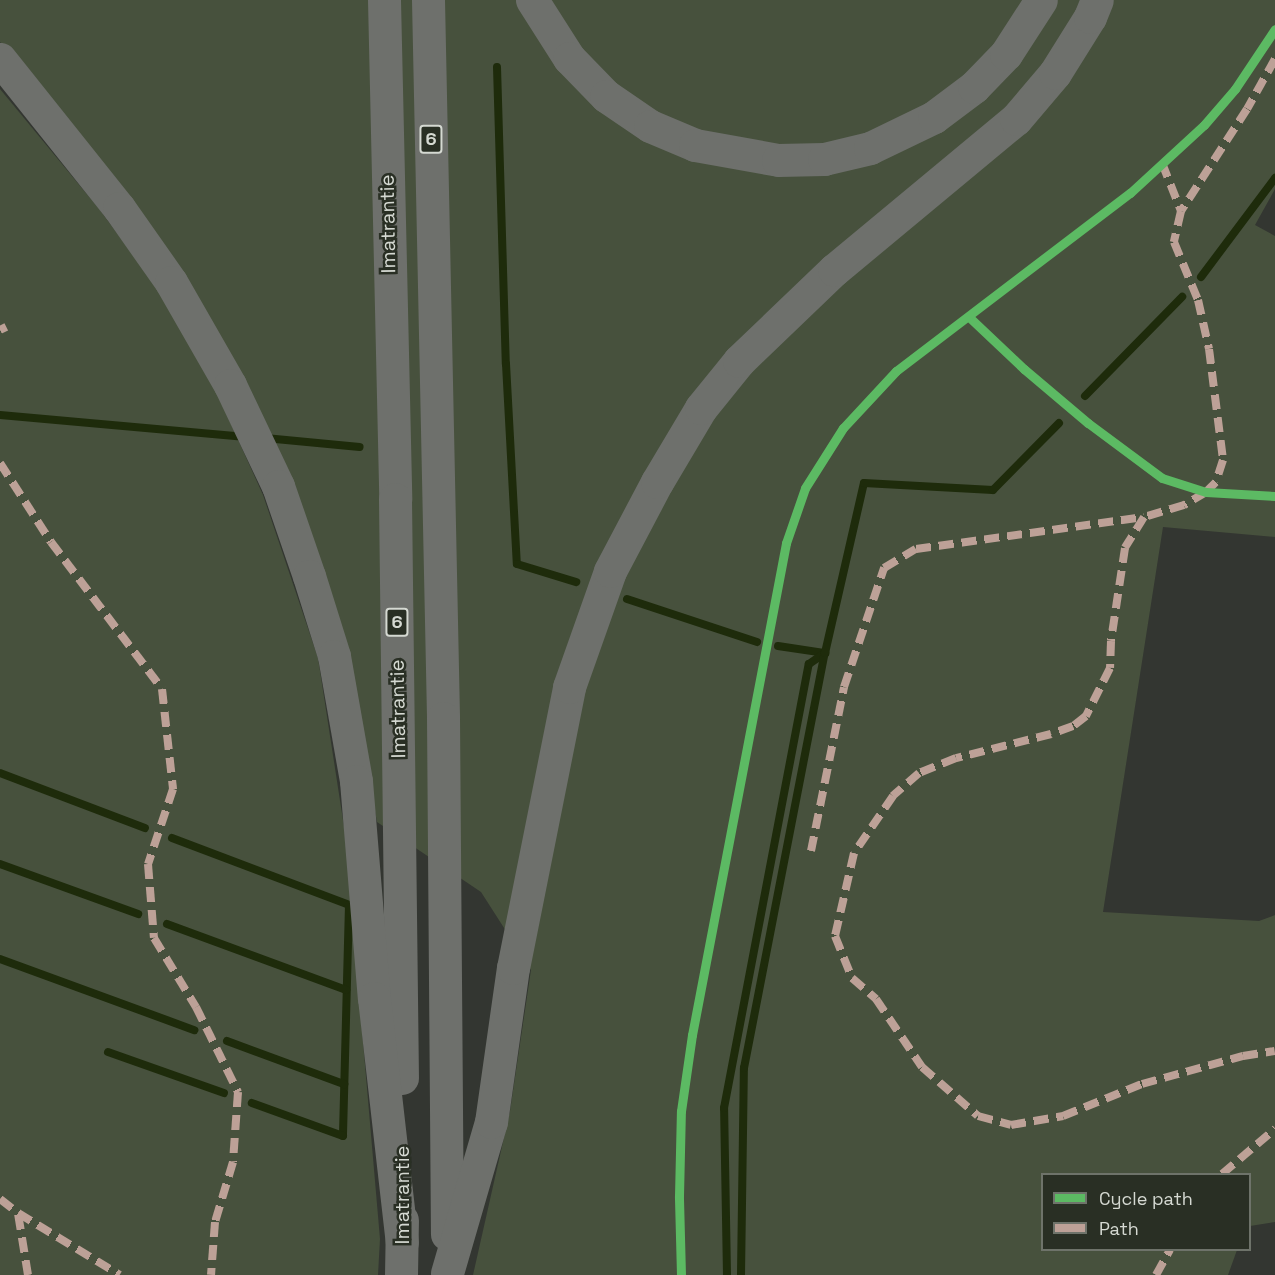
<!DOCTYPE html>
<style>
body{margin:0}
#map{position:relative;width:1275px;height:1275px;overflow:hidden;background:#333631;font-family:"Space Grotesk",sans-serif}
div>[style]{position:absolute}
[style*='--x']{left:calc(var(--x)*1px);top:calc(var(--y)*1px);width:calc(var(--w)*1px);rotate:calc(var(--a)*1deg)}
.green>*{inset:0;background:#47513d}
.stream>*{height:8px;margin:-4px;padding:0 4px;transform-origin:4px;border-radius:4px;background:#1e2b0b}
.highway>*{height:33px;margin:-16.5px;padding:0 16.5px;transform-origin:16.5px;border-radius:16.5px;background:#6e706c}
.quiet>*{height:8px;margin-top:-4px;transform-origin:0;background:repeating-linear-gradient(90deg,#bda197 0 15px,transparent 0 23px)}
.cycleway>*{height:9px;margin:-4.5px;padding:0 4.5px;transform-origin:4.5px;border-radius:4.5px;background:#5cba63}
span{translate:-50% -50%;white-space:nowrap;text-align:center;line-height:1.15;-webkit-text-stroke:5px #292f24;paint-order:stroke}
.shield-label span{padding:2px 4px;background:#292f24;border:2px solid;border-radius:4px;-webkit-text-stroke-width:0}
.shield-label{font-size:18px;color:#d5d9d2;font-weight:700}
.street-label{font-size:20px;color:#d5d9d2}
.legend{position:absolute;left:1041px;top:1173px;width:210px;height:78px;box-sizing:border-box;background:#292f24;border:2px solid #6e736a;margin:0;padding:8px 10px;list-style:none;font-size:18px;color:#d5d9d2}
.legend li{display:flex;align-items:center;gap:12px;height:30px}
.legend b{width:30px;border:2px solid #6e736a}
</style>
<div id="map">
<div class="green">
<div style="clip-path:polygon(0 0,524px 0,563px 61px,753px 166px,935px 123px,1047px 0,1275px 0,1275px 189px,1255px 225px,1275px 236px,1275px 537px,1163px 527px,1103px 912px,1259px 921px,1275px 915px,1275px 1222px,1250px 1226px,1250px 1174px,1042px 1174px,1042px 1250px,1237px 1250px,1228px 1275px,473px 1275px,510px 1111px,531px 970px,481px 892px,377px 822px,348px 667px,321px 574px,77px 130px,0 42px)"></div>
<div style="clip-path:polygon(542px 0,1031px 0,998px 50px,925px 111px,826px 149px,698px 137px,611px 88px)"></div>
<div style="clip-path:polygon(0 89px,100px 210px,157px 288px,217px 393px,263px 495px,318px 658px,345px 833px,380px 1239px,378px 1275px,0 1275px)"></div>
</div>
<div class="stream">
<div style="--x:497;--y:67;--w:297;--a:88.3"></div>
<div style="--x:506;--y:364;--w:200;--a:86.9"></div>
<div style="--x:517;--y:564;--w:62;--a:17"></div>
<div style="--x:1201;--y:277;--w:124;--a:-53.2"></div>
<div style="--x:1085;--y:396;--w:139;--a:-45.6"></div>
<div style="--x:0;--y:415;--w:247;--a:5.1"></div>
<div style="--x:265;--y:438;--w:95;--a:5.4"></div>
<div style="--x:627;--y:599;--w:137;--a:18.3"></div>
<div style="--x:778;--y:646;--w:48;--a:8.5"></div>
<div style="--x:0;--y:773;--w:155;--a:20.8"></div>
<div style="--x:172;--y:838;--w:189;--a:20.7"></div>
<div style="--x:349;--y:905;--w:231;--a:91.5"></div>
<div style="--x:343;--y:1136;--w:97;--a:-160.1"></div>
<div style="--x:0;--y:864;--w:147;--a:19.9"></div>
<div style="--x:167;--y:924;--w:191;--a:20.2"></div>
<div style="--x:0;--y:959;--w:207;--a:20.1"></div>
<div style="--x:227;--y:1041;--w:125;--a:20.2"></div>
<div style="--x:108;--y:1052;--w:123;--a:19.5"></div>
<div style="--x:727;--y:1275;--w:167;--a:-91"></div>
<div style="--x:724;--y:1108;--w:452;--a:-79.2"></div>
<div style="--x:809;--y:664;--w:19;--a:-35"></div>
<div style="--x:741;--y:1275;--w:207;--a:-89.2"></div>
<div style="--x:744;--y:1068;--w:423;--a:-79"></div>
<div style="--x:825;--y:653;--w:174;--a:-77.1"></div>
<div style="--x:864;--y:483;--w:129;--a:3.1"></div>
<div style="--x:993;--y:490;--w:94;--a:-45.4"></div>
</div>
<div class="highway">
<div style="--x:384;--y:0;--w:499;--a:88.7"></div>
<div style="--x:395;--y:499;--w:579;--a:89.31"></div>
<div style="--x:428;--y:0;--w:718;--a:88.8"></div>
<div style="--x:443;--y:718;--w:516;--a:89.56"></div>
<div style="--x:532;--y:0;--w:69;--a:57.5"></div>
<div style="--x:569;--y:58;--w:53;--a:45.8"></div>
<div style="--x:606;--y:96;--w:53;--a:34.3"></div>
<div style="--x:650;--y:126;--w:49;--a:22.9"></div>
<div style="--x:695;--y:145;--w:84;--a:10.2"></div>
<div style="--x:778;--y:160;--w:46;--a:-1.2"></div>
<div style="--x:824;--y:159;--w:47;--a:-13.4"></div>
<div style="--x:870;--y:148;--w:71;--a:-25.8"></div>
<div style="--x:934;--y:117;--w:50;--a:-36.9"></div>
<div style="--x:974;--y:87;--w:46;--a:-45.9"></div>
<div style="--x:1006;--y:54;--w:64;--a:-57.1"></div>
<div style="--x:0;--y:59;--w:191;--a:51.4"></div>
<div style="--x:119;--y:208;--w:90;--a:54.9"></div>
<div style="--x:171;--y:282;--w:119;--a:60.2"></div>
<div style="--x:230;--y:385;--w:112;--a:64.6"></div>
<div style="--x:278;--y:486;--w:95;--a:71"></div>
<div style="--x:309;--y:576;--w:84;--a:72.6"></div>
<div style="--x:334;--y:656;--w:127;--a:80"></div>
<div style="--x:356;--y:781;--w:218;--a:85.3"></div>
<div style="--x:374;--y:998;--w:246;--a:83.5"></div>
<div style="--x:447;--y:1273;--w:157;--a:-73.8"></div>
<div style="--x:491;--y:1122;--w:156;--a:-81.9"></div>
<div style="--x:513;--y:968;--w:287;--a:-78.7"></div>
<div style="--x:569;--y:687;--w:123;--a:-70.5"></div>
<div style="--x:610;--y:571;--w:101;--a:-62.2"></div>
<div style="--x:657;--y:482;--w:86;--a:-59.3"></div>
<div style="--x:701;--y:408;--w:60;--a:-51"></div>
<div style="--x:739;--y:361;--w:132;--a:-43.8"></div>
<div style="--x:834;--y:270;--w:236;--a:-39.7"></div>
<div style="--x:1016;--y:119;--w:60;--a:-49.7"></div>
<div style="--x:1055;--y:73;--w:66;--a:-58"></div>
<div style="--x:1090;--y:17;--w:18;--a:-68"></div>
<div style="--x:401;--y:1275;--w:55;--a:-89"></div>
</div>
<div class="quiet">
<div style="--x:1275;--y:59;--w:57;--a:119.2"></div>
<div style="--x:1247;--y:109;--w:121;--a:122.9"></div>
<div style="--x:1181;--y:211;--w:32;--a:103"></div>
<div style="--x:1174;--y:242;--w:63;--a:67.5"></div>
<div style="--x:1198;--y:300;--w:50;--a:77.3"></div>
<div style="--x:1209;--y:349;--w:112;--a:82.8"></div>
<div style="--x:1223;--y:460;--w:23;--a:108"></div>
<div style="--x:1216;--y:482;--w:14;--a:135"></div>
<div style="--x:1206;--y:492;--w:26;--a:149"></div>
<div style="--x:1184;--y:505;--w:42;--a:163.3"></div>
<div style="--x:1144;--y:517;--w:36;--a:122"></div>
<div style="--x:1125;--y:548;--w:94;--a:98.6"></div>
<div style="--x:1111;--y:641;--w:27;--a:92"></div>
<div style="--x:1110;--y:668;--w:54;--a:116.6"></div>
<div style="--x:1086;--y:716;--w:16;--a:142"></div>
<div style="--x:1073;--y:726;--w:23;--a:160"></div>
<div style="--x:1051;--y:734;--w:98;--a:165.8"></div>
<div style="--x:956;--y:758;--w:40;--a:158"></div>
<div style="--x:919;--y:773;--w:35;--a:139"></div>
<div style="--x:893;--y:796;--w:69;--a:124.4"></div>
<div style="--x:854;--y:853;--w:85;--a:102.9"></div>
<div style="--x:835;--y:936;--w:45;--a:68"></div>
<div style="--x:852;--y:978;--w:32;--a:41"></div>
<div style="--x:876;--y:999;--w:82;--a:55.9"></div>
<div style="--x:922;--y:1067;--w:74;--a:41.2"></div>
<div style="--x:978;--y:1116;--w:34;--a:15"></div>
<div style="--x:1011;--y:1125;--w:53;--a:-9.8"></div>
<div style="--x:1063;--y:1116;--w:85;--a:-22.1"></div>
<div style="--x:1142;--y:1084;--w:105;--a:-15.5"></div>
<div style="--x:1243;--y:1056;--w:32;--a:-9"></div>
<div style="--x:1162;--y:163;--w:52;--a:68.4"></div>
<div style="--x:0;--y:330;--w:7;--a:-27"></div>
<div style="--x:0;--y:463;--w:94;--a:57.2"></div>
<div style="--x:51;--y:542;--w:184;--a:52.9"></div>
<div style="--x:162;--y:689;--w:101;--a:83.7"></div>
<div style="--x:173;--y:789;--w:79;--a:108.4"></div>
<div style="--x:148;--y:864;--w:74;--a:85.4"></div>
<div style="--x:154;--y:938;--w:81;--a:58.7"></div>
<div style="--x:196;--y:1007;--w:95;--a:63.7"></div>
<div style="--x:238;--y:1092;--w:70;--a:94.1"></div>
<div style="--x:233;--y:1162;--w:63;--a:106.7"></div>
<div style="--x:215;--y:1222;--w:53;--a:94.3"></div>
<div style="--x:811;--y:851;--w:167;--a:-78.6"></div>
<div style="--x:844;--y:687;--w:126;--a:-71.4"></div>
<div style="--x:884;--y:568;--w:37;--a:-31"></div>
<div style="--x:916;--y:549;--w:230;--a:-8"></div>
<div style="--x:1222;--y:1174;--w:70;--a:-40.3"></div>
<div style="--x:0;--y:1199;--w:23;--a:38"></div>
<div style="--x:28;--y:1275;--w:63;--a:-99.2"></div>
<div style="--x:18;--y:1213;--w:119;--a:31.3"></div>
<div style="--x:1156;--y:1275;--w:29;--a:-61"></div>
</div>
<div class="cycleway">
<div style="--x:969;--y:317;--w:76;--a:43.4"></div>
<div style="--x:1024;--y:369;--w:84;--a:40.2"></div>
<div style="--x:1088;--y:423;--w:92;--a:36.6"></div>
<div style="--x:1162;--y:478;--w:46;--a:17.7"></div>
<div style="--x:1206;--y:492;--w:69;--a:3.3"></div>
<div style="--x:681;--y:1275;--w:79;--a:-91.5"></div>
<div style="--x:679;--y:1196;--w:85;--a:-88.7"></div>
<div style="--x:681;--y:1111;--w:77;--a:-81.8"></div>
<div style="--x:692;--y:1035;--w:501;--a:-79.18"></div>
<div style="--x:786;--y:543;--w:58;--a:-70.9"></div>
<div style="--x:805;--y:488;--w:71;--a:-57.7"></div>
<div style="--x:843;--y:428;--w:78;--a:-47.1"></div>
<div style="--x:896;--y:371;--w:294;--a:-37.3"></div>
<div style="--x:1130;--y:193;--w:100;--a:-42.6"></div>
<div style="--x:1204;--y:125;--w:48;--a:-49.3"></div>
<div style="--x:1235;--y:89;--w:72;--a:-56.3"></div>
</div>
<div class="shield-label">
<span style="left:431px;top:139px">6</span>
<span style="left:397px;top:622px">6</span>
</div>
<div class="street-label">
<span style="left:388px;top:224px;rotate:-91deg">Imatrantie</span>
<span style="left:398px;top:709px;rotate:-91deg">Imatrantie</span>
<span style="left:402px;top:1195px;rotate:-90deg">Imatrantie</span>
</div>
<ul class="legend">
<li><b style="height:8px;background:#5cba63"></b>Cycle path</li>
<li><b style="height:8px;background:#bda197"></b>Path</li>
</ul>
</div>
